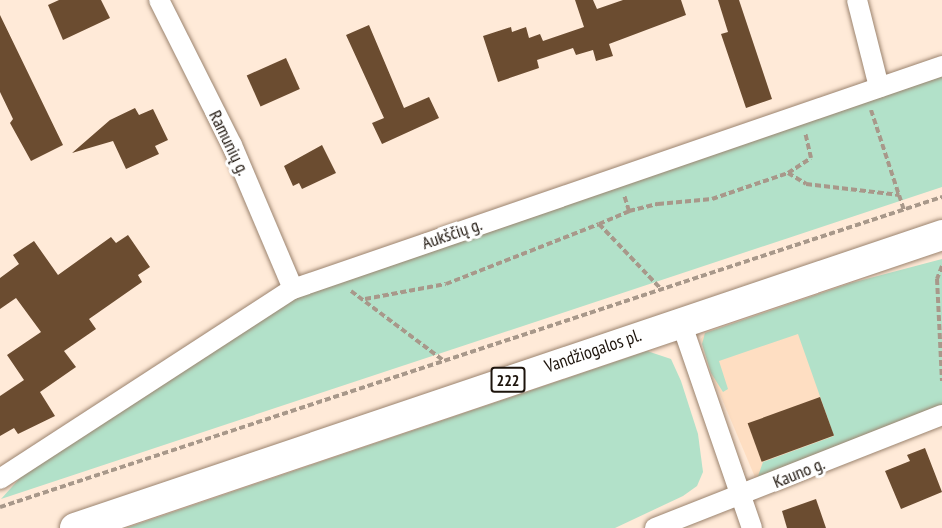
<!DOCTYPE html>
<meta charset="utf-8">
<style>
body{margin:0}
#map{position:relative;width:942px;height:528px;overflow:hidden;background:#ffead8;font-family:"PT Sans Narrow",sans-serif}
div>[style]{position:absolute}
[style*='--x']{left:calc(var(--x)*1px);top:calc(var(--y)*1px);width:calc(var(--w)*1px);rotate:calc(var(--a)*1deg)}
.built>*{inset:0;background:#fedec2}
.green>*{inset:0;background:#b2e1c9}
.building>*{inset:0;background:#6b4c30;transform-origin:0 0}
.path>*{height:4px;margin-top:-2px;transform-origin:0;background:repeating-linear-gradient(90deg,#a8988a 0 6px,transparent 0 9px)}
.roads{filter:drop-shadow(0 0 2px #9b836e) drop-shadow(0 0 2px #9b836e)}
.street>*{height:20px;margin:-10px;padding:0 10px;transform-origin:10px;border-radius:10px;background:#fff}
.primary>*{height:30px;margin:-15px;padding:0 15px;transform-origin:15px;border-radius:15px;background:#fff}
span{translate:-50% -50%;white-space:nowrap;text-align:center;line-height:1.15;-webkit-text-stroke:6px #fff;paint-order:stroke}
.shield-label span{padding:2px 4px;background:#fff;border:2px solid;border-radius:4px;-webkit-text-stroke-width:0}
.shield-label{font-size:16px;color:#1d140c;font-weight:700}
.street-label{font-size:18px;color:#1d140c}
</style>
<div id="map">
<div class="built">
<div style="clip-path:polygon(851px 283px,925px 401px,760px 489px,711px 373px,701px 339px,705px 333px)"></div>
</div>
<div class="green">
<div style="clip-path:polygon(942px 66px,942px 187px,1px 499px,48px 447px,293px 289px)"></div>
<div style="clip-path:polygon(942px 259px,942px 415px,757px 479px,763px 462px,834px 436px,798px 334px,719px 361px,728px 389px,723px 392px,711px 373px,702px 344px,705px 333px,851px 283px)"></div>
<div style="clip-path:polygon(647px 351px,671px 359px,681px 381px,698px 434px,703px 472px,697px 486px,683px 496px,615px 528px,126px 528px)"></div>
</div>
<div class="building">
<div style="clip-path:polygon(59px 0,101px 0,110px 18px,63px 40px,48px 5px)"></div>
<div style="clip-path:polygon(575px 0,593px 0,597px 9px,623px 0,681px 0,686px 15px,609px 44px,613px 56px,596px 61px,593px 50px,576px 55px,573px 48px,537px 60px,539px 68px,498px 82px,483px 36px,511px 27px,512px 32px,526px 27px,529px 38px,540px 34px,543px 41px,584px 27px)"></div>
<div style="clip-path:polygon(718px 0,739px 0,772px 99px,746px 108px,721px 34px,728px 32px)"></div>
<div style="clip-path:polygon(0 15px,63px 145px,31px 161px,10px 123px,13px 119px,0 92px)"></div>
<div style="clip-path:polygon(369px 25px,404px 108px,429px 97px,439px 118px,382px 144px,372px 123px,384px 118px,346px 35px)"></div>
<div style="left:286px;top:58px;width:34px;height:43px;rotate:66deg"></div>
<div style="clip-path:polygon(135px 108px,139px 115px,153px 109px,168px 140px,155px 146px,159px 154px,126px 169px,113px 141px,72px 153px,110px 120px)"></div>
<div style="clip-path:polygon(322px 145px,336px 173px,302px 189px,299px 183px,293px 186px,284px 166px)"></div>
<div style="clip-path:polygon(128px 235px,150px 267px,138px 275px,142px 282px,89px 319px,96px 329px,64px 351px,76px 367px,40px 392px,55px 416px,18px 434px,14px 428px,0 436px,0 396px,24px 380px,7px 355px,41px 332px,16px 298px,0 309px,0 278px,19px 264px,13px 255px,34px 241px,58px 275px,111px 237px,116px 243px)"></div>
<div style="left:820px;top:397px;width:41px;height:77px;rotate:70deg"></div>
<div style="clip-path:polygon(925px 448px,942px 492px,901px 509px,885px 471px,910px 461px,907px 455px)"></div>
<div style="clip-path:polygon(816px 499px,826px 528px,787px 528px,782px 511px)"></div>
</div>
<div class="path">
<div style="--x:871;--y:110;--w:89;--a:71.8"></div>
<div style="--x:788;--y:173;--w:21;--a:31"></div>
<div style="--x:806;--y:184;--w:94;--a:6.7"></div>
<div style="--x:899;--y:195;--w:16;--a:72"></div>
<div style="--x:629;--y:211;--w:30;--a:-14"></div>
<div style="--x:658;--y:204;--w:54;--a:-5.3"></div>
<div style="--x:712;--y:199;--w:80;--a:-18.9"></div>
<div style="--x:788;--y:173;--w:27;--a:-33"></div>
<div style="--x:811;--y:158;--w:26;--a:-103"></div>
<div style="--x:599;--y:224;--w:91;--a:46.3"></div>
<div style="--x:942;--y:266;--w:14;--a:111"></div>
<div style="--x:937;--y:279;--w:102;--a:87.2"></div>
<div style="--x:351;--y:291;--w:115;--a:36.9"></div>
<div style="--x:365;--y:299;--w:82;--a:-10.5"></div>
<div style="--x:446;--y:284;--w:164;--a:-21.4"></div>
<div style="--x:599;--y:224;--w:33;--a:-23"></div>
<div style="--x:629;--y:211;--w:17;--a:-107"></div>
<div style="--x:0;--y:507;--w:992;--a:-18.22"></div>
</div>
<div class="roads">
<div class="street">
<div style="--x:159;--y:0;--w:162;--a:63.3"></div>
<div style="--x:232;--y:145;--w:156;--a:67"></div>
<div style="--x:857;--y:0;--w:90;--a:75.8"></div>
<div style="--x:681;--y:322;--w:218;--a:71"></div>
<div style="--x:0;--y:479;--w:349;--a:-33"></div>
<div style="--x:293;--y:289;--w:686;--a:-18.96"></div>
<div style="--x:655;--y:528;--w:308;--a:-21.5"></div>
</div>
<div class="primary">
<div style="--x:75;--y:528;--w:915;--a:-18.67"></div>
</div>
</div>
<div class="shield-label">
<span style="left:508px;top:380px">222</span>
</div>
<div class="street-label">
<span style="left:229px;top:143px;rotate:64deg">Ramunių g.</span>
<span style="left:452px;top:234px;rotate:-19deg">Aukščių g.</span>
<span style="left:593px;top:351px;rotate:-19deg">Vandžiogalos pl.</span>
<span style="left:799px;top:473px;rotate:-22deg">Kauno g.</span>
</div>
</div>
